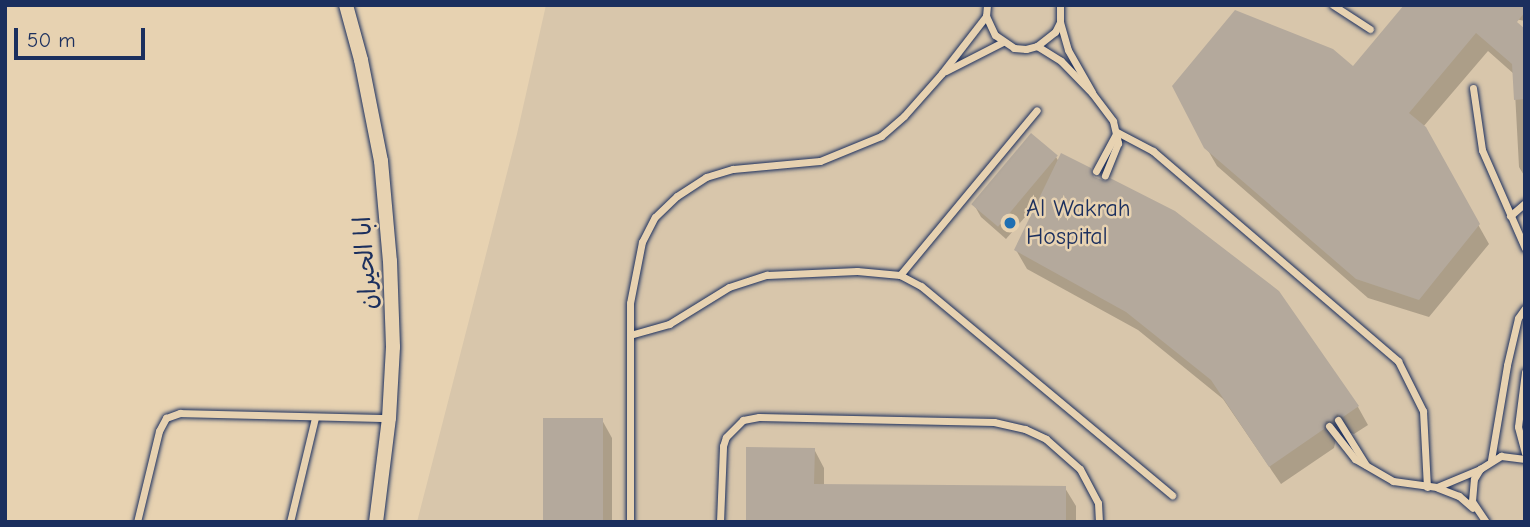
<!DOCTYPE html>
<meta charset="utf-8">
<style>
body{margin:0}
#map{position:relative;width:1530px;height:527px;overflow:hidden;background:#e7d2b1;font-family:"Comic Neue","Playpen Sans Arabic",sans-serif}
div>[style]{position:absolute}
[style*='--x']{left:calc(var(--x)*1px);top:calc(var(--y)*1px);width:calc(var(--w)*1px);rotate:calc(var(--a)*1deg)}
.built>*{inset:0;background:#d8c6ab}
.shadow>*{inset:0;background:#0003}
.building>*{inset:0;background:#b4a99c;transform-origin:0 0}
.roads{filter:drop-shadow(0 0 2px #1b2f5e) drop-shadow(0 0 2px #1b2f5e)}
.service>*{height:7px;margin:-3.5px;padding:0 3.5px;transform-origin:3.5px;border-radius:3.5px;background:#e7d2b1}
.minor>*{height:14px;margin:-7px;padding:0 7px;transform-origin:7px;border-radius:7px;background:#e7d2b1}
.dots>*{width:19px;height:19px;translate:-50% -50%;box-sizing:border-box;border:4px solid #e7d2b1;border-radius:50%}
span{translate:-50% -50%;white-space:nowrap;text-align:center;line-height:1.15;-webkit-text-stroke:5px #e7d2b1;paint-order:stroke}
.poi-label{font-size:24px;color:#1b2f5e}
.left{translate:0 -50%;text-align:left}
.street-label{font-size:24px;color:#1b2f5e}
.frame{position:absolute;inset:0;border:7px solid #1b2f5e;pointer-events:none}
.scale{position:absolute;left:14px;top:28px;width:131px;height:32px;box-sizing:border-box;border:4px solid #1b2f5e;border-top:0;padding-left:9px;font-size:21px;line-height:24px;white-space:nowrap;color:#1b2f5e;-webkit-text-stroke:5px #e7d2b1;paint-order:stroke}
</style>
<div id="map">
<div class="built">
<div style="clip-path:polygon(546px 5px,1525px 5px,1525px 522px,417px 522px,517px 134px)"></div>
</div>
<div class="shadow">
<div style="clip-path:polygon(1525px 5px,1525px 21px,1510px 18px,1525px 31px,1525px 177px,1519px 167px,1514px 74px,1488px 51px,1423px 127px,1489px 244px,1429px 317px,1368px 298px,1217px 166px,1206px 147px,1353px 68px)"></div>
<div style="clip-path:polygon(1056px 157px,1059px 162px,1095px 179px,1358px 407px,1368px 425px,1354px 434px,1348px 432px,1342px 439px,1336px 439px,1334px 448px,1281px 484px,1223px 399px,1138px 330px,1027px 269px,1016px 250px,1038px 202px,1006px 239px,981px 217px,973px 203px)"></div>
<div style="clip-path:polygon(602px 420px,612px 438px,612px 522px,545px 522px)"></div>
<div style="clip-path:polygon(814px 449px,824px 468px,824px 486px,1065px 488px,1076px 506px,1076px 522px,747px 522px)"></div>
</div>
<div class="building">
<div style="clip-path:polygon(1404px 5px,1525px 5px,1525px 12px,1517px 22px,1525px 29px,1525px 99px,1514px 100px,1512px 64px,1476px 33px,1409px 113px,1426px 127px,1480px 224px,1419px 300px,1356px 279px,1204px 148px,1172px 86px,1235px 10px,1333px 49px,1353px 66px)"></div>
<div style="left:1031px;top:133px;width:35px;height:93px;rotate:40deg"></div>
<div style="clip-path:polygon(1061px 153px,1091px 168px,1094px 177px,1105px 181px,1110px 178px,1175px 211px,1279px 291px,1359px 406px,1343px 417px,1337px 414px,1332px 421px,1326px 421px,1324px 429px,1269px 467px,1211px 380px,1126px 312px,1014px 250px)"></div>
<div style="left:543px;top:418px;width:60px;height:104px"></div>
<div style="clip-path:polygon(746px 447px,815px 448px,814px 484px,1066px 486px,1066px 522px,746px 522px)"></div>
</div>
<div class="roads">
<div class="service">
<div style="--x:987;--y:5;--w:11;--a:95"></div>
<div style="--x:986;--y:16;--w:21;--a:65"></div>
<div style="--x:995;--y:35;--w:23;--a:34"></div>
<div style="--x:1014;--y:48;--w:12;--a:5"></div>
<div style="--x:1026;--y:49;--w:11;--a:-15"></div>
<div style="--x:1037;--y:46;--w:23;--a:-38"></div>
<div style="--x:1055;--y:32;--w:11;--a:-63"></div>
<div style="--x:1060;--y:22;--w:17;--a:-90"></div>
<div style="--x:1333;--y:5;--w:44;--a:33"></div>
<div style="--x:1060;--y:22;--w:29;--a:74"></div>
<div style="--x:1068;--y:50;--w:48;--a:60.3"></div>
<div style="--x:1037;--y:46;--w:28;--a:32"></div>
<div style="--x:1061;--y:61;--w:45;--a:45.9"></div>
<div style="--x:1092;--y:93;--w:35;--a:53"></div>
<div style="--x:1113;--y:121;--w:23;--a:77"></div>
<div style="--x:1118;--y:143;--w:35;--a:112"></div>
<div style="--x:946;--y:71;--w:64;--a:-27"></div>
<div style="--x:1473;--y:88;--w:63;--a:81.7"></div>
<div style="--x:1482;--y:150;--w:107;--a:66.3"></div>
<div style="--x:1117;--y:132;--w:41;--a:27.8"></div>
<div style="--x:1153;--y:151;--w:323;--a:40.6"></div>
<div style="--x:1398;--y:361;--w:56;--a:63.4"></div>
<div style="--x:1423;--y:411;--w:76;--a:87"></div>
<div style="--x:1096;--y:171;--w:44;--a:-61.7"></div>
<div style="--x:1510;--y:216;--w:20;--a:-41"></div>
<div style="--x:900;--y:275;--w:214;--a:-50.3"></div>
<div style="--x:630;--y:335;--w:41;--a:-15.8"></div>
<div style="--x:669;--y:324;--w:70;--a:-31.7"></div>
<div style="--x:729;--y:287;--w:40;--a:-18"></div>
<div style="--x:767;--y:275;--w:90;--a:-2.5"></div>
<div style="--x:857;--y:271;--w:43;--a:5.3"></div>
<div style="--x:900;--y:275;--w:24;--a:28"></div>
<div style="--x:921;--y:286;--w:327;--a:39.8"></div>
<div style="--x:1525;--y:372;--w:55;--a:97.3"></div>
<div style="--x:1518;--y:427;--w:27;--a:75"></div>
<div style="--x:1338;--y:420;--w:53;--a:58.1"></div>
<div style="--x:1329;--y:426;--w:42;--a:51.8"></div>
<div style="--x:1355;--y:459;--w:44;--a:30.1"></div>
<div style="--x:1393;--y:481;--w:44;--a:7.8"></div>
<div style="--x:1437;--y:487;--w:47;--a:-22.7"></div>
<div style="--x:1491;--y:460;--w:96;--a:-80.4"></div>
<div style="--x:1507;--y:365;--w:48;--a:-76.8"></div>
<div style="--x:1518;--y:318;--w:12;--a:-55"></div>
<div style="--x:1438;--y:488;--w:22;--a:21"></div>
<div style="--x:1459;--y:496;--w:18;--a:41"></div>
<div style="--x:137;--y:522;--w:94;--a:-76.4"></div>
<div style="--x:159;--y:431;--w:15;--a:-62"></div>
<div style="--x:166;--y:418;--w:15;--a:-20"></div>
<div style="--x:180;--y:413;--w:208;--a:1.4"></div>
<div style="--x:290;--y:522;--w:107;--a:-76.5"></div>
<div style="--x:630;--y:522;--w:219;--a:-90"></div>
<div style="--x:630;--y:303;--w:62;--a:-78.9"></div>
<div style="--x:642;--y:242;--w:28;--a:-63"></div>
<div style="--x:655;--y:217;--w:30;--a:-44"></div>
<div style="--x:677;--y:196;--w:35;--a:-33"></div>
<div style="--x:706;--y:177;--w:28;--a:-17"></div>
<div style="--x:733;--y:169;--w:87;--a:-5.3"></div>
<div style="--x:820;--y:161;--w:66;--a:-22.3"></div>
<div style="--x:881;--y:136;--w:30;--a:-41"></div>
<div style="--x:904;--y:116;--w:57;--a:-48.5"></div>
<div style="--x:942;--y:73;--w:72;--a:-52.3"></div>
<div style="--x:720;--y:522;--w:76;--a:-87.7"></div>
<div style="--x:723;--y:446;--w:9;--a:-72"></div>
<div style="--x:726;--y:437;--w:24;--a:-45"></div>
<div style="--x:743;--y:420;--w:16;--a:-11"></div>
<div style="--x:759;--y:417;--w:235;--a:1.2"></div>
<div style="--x:994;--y:422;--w:32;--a:13"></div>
<div style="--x:1025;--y:429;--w:23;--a:25"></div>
<div style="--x:1046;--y:439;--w:45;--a:41.4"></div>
<div style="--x:1080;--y:469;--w:38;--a:62"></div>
<div style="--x:1098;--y:503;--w:19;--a:87"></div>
<div style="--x:1486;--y:522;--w:25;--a:-124"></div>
<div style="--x:1472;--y:501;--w:22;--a:-85"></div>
<div style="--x:1474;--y:479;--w:12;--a:-59"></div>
<div style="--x:1480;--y:469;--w:25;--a:-32"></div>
<div style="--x:1501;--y:456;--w:24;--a:7"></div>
</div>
<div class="minor">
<div style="--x:346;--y:5;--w:57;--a:74.7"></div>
<div style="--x:361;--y:60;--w:103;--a:78.8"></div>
<div style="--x:381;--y:161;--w:100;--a:84.9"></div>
<div style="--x:390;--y:261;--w:86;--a:88"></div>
<div style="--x:393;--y:347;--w:71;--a:93.2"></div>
<div style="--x:389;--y:418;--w:105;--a:97.1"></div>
</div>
</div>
<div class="dots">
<div style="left:1010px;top:223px;background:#1f6fb2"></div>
</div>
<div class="poi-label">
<span class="left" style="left:1026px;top:223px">Al Wakrah<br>Hospital</span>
</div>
<div class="street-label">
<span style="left:366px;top:263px;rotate:-94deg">ابا الحيران</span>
</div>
<div class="frame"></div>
<div class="scale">50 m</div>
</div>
